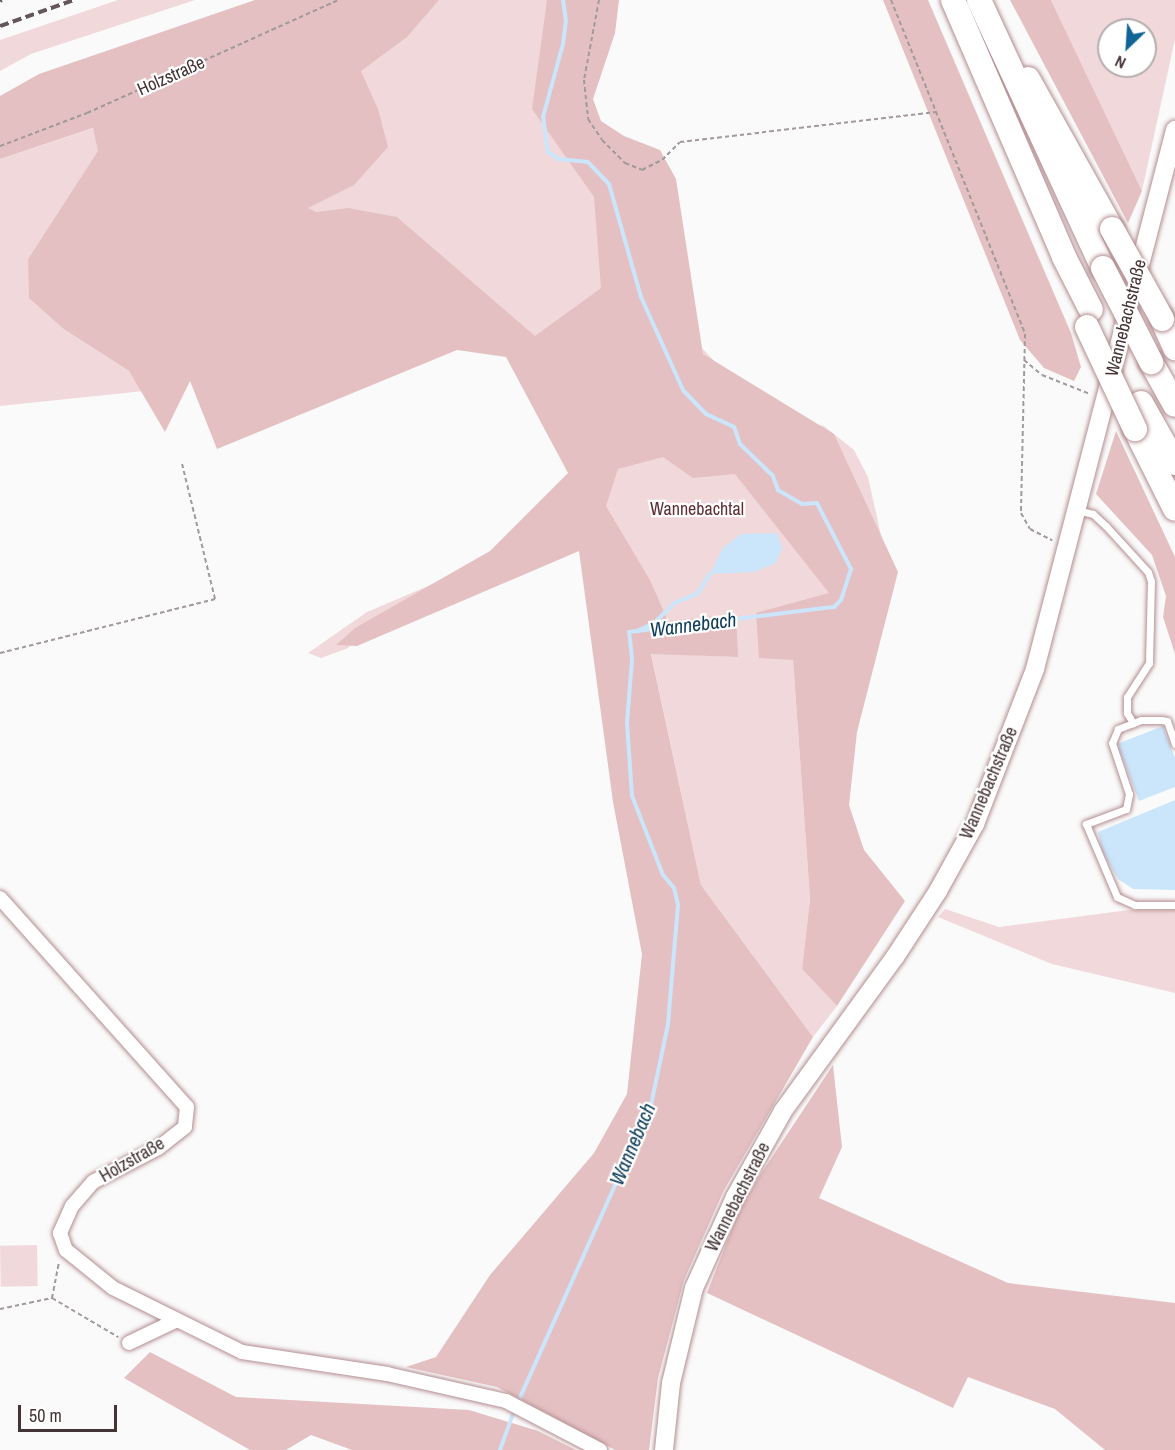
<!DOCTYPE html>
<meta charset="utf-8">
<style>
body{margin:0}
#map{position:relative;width:1175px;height:1450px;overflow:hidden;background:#fafafa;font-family:"Archivo Narrow",sans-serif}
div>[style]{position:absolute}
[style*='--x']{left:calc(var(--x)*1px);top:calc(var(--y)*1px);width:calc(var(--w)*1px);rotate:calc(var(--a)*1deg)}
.green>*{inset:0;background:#f1d9db;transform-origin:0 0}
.forest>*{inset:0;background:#e4c0c3}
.water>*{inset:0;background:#cbe6fb}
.stream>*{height:4px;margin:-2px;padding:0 2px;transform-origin:2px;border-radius:2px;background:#cbe6fb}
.path>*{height:2px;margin-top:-1px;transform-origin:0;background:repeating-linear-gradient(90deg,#a1999a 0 4.5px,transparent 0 7.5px)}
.roads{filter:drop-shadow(0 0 2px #b48d90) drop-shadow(0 0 2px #b48d90)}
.lane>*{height:7px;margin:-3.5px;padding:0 3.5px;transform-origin:3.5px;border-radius:3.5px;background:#fff}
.street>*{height:14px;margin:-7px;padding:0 7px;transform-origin:7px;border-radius:7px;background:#fff}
.secondary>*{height:18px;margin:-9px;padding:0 9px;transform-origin:9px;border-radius:9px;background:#fff}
.highway>*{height:24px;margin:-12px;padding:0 12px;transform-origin:12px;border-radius:12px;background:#fff}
.rail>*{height:4px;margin-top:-2px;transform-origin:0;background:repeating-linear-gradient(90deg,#655759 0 9px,transparent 0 13.5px)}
.bridges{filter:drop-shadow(0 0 2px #b48d90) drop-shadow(0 0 2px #b48d90)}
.highway-bridge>*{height:24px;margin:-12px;padding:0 12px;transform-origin:12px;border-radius:12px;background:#fff}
span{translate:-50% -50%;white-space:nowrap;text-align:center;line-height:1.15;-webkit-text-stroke:4.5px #fff;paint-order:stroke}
.street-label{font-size:18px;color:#443335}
.park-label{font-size:18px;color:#5f2e35}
.water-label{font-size:20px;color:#0b3b58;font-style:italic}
.north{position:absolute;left:1097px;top:18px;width:60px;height:60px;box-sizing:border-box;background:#fff;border:2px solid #b4adae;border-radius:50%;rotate:205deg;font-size:16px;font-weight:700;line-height:24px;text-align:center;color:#443335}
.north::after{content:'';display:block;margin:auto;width:21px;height:27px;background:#106596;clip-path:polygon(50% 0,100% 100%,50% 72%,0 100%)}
.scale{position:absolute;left:18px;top:1405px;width:99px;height:27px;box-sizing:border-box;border:3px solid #443335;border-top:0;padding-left:8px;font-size:18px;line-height:21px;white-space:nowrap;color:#443335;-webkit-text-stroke:4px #fff;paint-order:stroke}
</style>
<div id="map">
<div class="green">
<div style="clip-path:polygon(118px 0,195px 0,31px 54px,0 71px,0 40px)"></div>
<div style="clip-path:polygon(362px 0,612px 0,581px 94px,699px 345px,767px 416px,824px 426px,854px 450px,868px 477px,891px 580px,793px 660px,810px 899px,802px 969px,837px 1006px,813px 1037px,701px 885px,651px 653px,737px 657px,634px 634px,585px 543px,357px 637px,348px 648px,321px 658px,308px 653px,367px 612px,435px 583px,495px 551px,572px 478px,528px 357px,140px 276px,344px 83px)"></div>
<div style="clip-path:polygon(evenodd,1051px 0,1175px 0,1175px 39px,1142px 191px,1051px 0,1109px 30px,1145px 30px,1145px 66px,1109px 66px,1109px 30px)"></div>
<div style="clip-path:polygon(94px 128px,99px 151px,28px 259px,65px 330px,129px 371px,144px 391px,0 406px,0 159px)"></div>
<div style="clip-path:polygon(945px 909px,999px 927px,1129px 910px,1175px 910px,1175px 993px,1052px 964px,938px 917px)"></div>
<div style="left:37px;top:1245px;width:41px;height:37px;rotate:89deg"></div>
</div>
<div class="forest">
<div style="clip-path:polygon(255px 0,439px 0,407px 37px,361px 71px,378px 109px,388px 147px,354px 185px,308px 208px,316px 212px,348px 208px,397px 217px,535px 336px,601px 288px,594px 197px,532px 109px,547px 0,619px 0,615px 33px,593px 99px,601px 121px,624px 136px,660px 150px,676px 179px,703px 354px,834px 434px,898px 572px,857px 732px,849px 805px,864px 850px,905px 901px,837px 1006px,802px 969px,810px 899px,793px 660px,759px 658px,756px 613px,829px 593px,735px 474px,693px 478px,663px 457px,618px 469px,606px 506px,650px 580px,668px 621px,736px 614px,738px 657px,651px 654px,701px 885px,813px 1037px,724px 1190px,684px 1280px,658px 1378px,649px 1450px,615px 1450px,497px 1387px,406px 1367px,436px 1357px,490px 1275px,594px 1153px,627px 1094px,642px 954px,613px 802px,579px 551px,357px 646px,336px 645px,355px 628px,490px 551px,568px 473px,506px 357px,457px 350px,217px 449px,190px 381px,165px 432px,129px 371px,65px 330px,29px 298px,28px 259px,98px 151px,93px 128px,0 159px,0 96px,39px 74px)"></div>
<div style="clip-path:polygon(883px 0,928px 0,1071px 333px,1081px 367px,1074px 381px,1044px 368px,1020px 340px)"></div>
<div style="clip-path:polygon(1010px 0,1051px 0,1142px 191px,1128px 223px)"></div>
<div style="clip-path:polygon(1116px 431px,1175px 557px,1175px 654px,1163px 617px,1166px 596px,1152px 555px,1096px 494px)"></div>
<div style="clip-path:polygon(833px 1065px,842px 1147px,819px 1198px,1008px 1283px,1175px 1303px,1175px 1450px,1105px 1450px,1055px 1409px,968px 1377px,953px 1408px,707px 1293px,743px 1201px)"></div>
<div style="clip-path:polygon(150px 1352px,236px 1397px,469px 1410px,538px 1431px,576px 1450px,352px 1450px,311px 1435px,286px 1450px,250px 1450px,124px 1378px)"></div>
</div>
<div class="water">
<div style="clip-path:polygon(777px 533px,782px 548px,776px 563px,754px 572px,710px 574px,723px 548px,741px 534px)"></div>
<div style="clip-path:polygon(1163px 726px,1175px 758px,1175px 787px,1139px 801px,1117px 744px)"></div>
<div style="clip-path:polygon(1175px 800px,1175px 890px,1133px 889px,1118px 879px,1102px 851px,1098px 832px)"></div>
</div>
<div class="stream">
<div style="--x:637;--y:631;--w:19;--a:-25"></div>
<div style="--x:654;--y:623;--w:29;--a:-44"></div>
<div style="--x:675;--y:603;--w:25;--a:-23"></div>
<div style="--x:698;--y:593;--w:22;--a:-58"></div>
<div style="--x:500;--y:1450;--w:41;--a:-70.3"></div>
<div style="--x:514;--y:1411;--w:335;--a:-65.9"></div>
<div style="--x:651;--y:1105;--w:83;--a:-78.1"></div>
<div style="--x:668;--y:1024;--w:119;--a:-85.2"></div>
<div style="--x:678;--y:905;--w:17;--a:-103"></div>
<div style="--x:674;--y:888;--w:17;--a:-130"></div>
<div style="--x:663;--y:875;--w:85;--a:-111.4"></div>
<div style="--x:632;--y:796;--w:73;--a:-93.9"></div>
<div style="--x:627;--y:723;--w:64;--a:-85.5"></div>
<div style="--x:632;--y:659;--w:27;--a:-96"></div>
<div style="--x:629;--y:632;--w:207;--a:-7"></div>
<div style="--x:834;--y:607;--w:10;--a:-45"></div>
<div style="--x:841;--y:600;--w:33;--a:-72"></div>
<div style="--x:851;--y:569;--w:74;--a:-117.3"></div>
<div style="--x:817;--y:503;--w:15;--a:176"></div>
<div style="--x:802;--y:504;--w:28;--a:-150"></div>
<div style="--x:778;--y:490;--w:15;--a:-110"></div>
<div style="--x:773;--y:476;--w:46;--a:-135.9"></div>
<div style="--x:740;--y:444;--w:18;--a:-109"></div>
<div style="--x:734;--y:427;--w:31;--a:-155"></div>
<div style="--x:706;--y:414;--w:33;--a:-134"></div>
<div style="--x:683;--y:390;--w:102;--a:-114.3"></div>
<div style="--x:641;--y:297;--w:117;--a:-105.8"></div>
<div style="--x:609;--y:184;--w:30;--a:-134"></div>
<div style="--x:588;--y:162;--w:29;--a:-174"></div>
<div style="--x:559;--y:159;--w:13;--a:-148"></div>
<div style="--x:548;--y:152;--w:35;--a:-98"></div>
<div style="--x:543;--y:117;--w:76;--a:-74.7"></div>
<div style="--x:563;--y:44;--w:23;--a:-83"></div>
<div style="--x:566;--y:21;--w:21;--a:-98"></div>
</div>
<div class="path">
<div style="--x:599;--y:0;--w:81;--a:100.6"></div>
<div style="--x:584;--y:80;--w:39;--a:84"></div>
<div style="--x:588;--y:119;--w:25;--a:56"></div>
<div style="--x:602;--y:140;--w:33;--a:45"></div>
<div style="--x:625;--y:163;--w:18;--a:22"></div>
<div style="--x:642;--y:170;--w:22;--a:-27"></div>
<div style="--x:662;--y:160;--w:25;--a:-45"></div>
<div style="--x:680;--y:142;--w:258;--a:-6.7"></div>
<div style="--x:891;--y:0;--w:360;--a:68.1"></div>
<div style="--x:1025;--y:334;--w:179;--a:91.3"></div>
<div style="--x:1021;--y:513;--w:18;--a:61"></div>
<div style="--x:1030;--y:529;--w:25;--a:27"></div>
<div style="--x:0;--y:146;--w:93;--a:-20.8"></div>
<div style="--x:87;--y:113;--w:276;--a:-24.2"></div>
<div style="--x:1024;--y:360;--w:23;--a:40"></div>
<div style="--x:1042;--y:375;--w:52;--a:21.6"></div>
<div style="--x:0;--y:653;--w:222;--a:-14.1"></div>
<div style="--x:215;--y:599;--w:139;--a:-103.7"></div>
<div style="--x:52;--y:1298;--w:36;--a:-79"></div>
<div style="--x:0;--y:1309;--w:53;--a:-11.9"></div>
<div style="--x:52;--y:1298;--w:77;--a:30.6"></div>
</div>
<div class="roads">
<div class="lane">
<div style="--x:1077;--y:510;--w:16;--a:14"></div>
<div style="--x:1093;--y:514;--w:18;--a:43"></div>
<div style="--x:1106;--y:526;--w:62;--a:47.6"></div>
<div style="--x:1148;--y:572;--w:9;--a:72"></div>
<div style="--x:1151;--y:581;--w:82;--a:91.4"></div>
<div style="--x:1149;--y:663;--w:40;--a:122.9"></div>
<div style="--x:1127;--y:697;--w:16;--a:90"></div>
<div style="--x:1127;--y:713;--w:12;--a:59"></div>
<div style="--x:1175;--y:744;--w:24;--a:-109"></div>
<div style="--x:1167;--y:721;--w:6;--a:-171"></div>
<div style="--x:1161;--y:720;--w:20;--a:180"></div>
<div style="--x:1141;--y:720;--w:25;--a:159"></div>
<div style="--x:1118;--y:729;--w:15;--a:113"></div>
<div style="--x:1112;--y:743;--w:54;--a:71.6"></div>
<div style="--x:1129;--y:794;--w:15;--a:101"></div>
<div style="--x:1126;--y:809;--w:43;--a:159.4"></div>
<div style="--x:1086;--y:824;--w:79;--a:67"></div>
<div style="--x:1117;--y:897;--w:20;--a:24"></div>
<div style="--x:1135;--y:905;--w:40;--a:0"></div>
</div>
<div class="street">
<div style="--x:0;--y:898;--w:280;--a:48.2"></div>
<div style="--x:187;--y:1107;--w:20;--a:96"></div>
<div style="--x:185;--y:1127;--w:34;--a:142"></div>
<div style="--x:158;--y:1148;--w:73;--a:152.4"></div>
<div style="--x:93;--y:1182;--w:32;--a:131"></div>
<div style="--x:72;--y:1206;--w:30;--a:114"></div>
<div style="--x:60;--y:1233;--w:18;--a:71"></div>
<div style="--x:66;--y:1250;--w:60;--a:39"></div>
<div style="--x:113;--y:1288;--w:144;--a:26.4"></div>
<div style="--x:242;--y:1352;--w:147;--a:8.6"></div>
<div style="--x:387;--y:1374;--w:122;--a:12.8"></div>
<div style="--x:506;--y:1401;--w:106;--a:27.5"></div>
<div style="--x:129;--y:1343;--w:53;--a:-25.6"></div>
</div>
<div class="secondary">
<div style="--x:664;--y:1450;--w:67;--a:-84"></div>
<div style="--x:671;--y:1383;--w:98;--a:-76.4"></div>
<div style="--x:694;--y:1288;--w:100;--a:-65.7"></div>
<div style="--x:735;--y:1197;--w:98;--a:-60.8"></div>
<div style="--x:783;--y:1111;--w:190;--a:-54"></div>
<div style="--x:895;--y:957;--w:79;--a:-56.9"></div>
<div style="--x:938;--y:891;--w:77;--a:-61.1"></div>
<div style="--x:975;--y:824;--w:166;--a:-68.8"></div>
<div style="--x:1035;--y:669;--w:557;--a:-75.44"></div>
</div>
<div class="highway">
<div style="--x:953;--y:0;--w:280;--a:66.6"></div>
<div style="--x:1064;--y:257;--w:59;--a:63"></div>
<div style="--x:979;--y:0;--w:295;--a:65.2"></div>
<div style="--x:1028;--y:79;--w:172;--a:60.8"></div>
<div style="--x:1162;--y:319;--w:32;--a:66"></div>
<div style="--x:1151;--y:362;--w:49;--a:60.8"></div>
<div style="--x:1141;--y:403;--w:69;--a:60.5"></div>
<div style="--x:1135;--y:429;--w:89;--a:63.4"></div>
</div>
</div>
<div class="rail">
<div style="--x:0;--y:1;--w:2;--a:-27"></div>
<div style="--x:0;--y:26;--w:78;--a:-19.4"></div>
</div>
<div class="bridges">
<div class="highway-bridge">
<div style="--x:1112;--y:229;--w:103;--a:60.9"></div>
<div style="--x:1103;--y:268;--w:106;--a:62.9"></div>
<div style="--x:1087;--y:327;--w:113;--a:64.8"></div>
</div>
</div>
<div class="street-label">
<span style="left:171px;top:76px;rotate:-24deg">Holzstraße</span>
<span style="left:1126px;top:318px;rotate:-76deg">Wannebachstraße</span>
<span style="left:989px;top:783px;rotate:-67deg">Wannebachstraße</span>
<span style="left:132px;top:1160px;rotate:-30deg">Holzstraße</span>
<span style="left:738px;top:1197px;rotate:-63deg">Wannebachstraße</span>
</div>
<div class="park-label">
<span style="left:697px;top:509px">Wannebachtal</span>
</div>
<div class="water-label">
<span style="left:693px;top:624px;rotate:-7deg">Wannebach</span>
<span style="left:632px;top:1144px;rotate:-67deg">Wannebach</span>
</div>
<div class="north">N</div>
<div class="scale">50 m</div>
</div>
